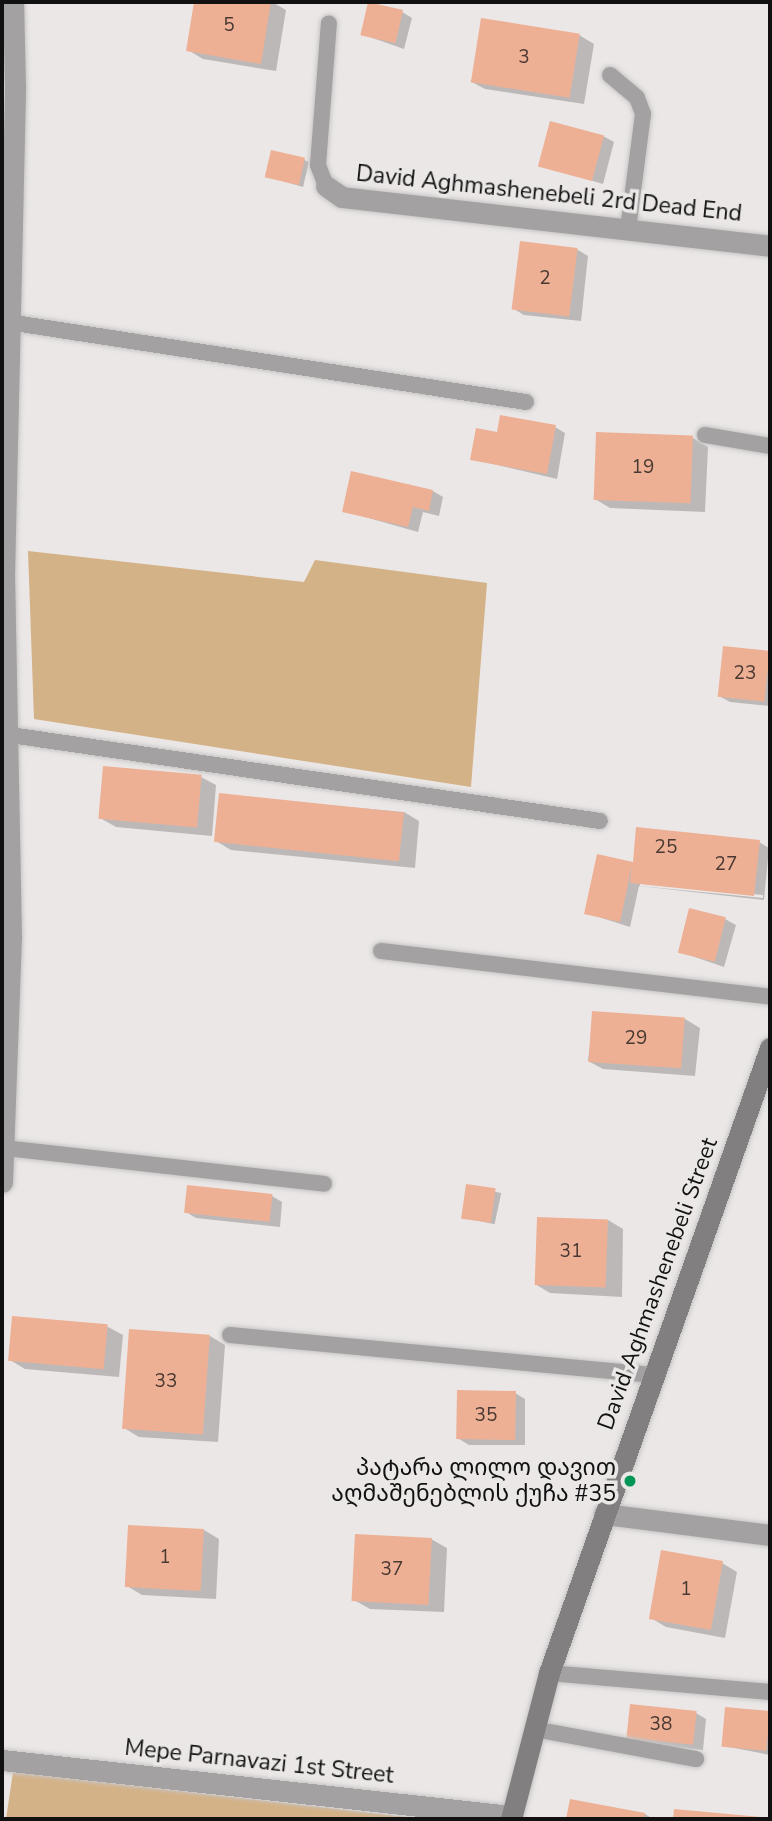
<!DOCTYPE html>
<meta charset="utf-8">
<style>
body{margin:0}
#map{position:relative;width:772px;height:1821px;overflow:hidden;background:#ebe7e7;font-family:"Nunito Sans","Noto Sans Georgian",sans-serif}
div>[style]{position:absolute}
[style*='--x']{left:calc(var(--x)*1px);top:calc(var(--y)*1px);width:calc(var(--w)*1px);rotate:calc(var(--a)*1deg)}
.green>*{inset:0;background:#d4b287}
.shadow>*{inset:0;background:#0003;transform-origin:0 0}
.building>*{inset:0;background:#eeb095;transform-origin:0 0}
.roads{filter:drop-shadow(0 0 2px #c8c5c5) drop-shadow(0 0 2px #c8c5c5)}
.lane>*{height:16px;margin:-8px;padding:0 8px;transform-origin:8px;border-radius:8px;background:#a3a1a2}
.street>*{height:21px;margin:-10.5px;padding:0 10.5px;transform-origin:10.5px;border-radius:10.5px;background:#a3a1a2}
.secondary>*{height:21px;margin:-10.5px;padding:0 10.5px;transform-origin:10.5px;border-radius:10.5px;background:#817f80}
.dots>*{width:19px;height:19px;translate:-50% -50%;box-sizing:border-box;border:4px solid #ebe7e7;border-radius:50%}
span{translate:-50% -50%;white-space:nowrap;text-align:center;line-height:1.15;-webkit-text-stroke:7px #ebe7e7;paint-order:stroke}
.number-label{font-size:19px;color:#493932}
.number-label span{-webkit-text-stroke-width:0}
.street-label{font-size:23px;color:#121111}
.poi-label{font-size:23px;color:#121111}
.right{translate:-100% -50%;text-align:right}
.frame{position:absolute;inset:0;border:4px solid #121111;pointer-events:none}
</style>
<div id="map">
<div class="green">
<div style="clip-path:polygon(28px 551px,304px 582px,315px 560px,487px 583px,471px 787px,34px 719px)"></div>
<div style="clip-path:polygon(13px 1772px,424px 1819px,6px 1819px)"></div>
</div>
<div class="shadow">
<div style="clip-path:polygon(196px 2px,272px 2px,286px 10px,276px 71px,203px 59px,188px 50px)"></div>
<div style="clip-path:polygon(402px 12px,412px 18px,404px 49px,361px 34px)"></div>
<div style="clip-path:polygon(579px 35px,594px 44px,584px 104px,485px 89px,470px 81px)"></div>
<div style="clip-path:polygon(603px 136px,614px 142px,603px 184px,540px 165px)"></div>
<div style="clip-path:polygon(304px 160px,309px 162px,303px 187px,266px 176px)"></div>
<div style="clip-path:polygon(522px 243px,578px 250px,588px 256px,581px 321px,524px 315px,514px 309px)"></div>
<div style="clip-path:polygon(555px 427px,565px 433px,557px 479px,472px 459px,498px 434px)"></div>
<div style="clip-path:polygon(693px 438px,708px 447px,705px 512px,610px 508px,595px 499px)"></div>
<div style="clip-path:polygon(433px 491px,443px 497px,439px 516px,423px 512px,418px 532px,344px 511px)"></div>
<div style="clip-path:polygon(724px 648px,770px 653px,770px 706px,730px 702px,719px 696px)"></div>
<div style="clip-path:polygon(201px 777px,216px 785px,212px 836px,116px 827px,100px 818px)"></div>
<div style="clip-path:polygon(220px 795px,404px 812px,419px 821px,415px 868px,231px 850px,216px 841px)"></div>
<div style="clip-path:polygon(evenodd,759px 842px,769px 848px,764px 900px,639px 886px,630px 927px,586px 913px,598px 856px,634px 864px,759px 842px,640px 882px,763px 895px,763px 898px,640px 886px,640px 882px)"></div>
<div style="clip-path:polygon(725px 919px,736px 925px,724px 967px,680px 952px)"></div>
<div style="clip-path:polygon(594px 1013px,685px 1019px,700px 1028px,695px 1076px,603px 1069px,588px 1061px)"></div>
<div style="left:468px;top:1186px;width:34px;height:32px;rotate:12deg"></div>
<div style="clip-path:polygon(272px 1196px,282px 1202px,280px 1227px,196px 1218px,186px 1212px)"></div>
<div style="clip-path:polygon(608px 1220px,623px 1229px,622px 1297px,550px 1293px,535px 1284px)"></div>
<div style="clip-path:polygon(108px 1327px,123px 1335px,119px 1377px,25px 1369px,10px 1360px)"></div>
<div style="clip-path:polygon(210px 1336px,225px 1345px,218px 1442px,139px 1437px,124px 1428px)"></div>
<div style="clip-path:polygon(515px 1393px,525px 1399px,525px 1445px,469px 1445px,459px 1439px)"></div>
<div style="clip-path:polygon(130px 1526px,204px 1530px,219px 1539px,216px 1599px,142px 1595px,127px 1586px)"></div>
<div style="clip-path:polygon(431px 1539px,447px 1548px,444px 1612px,370px 1609px,354px 1600px)"></div>
<div style="clip-path:polygon(722px 1563px,737px 1572px,725px 1638px,666px 1627px,651px 1618px)"></div>
<div style="clip-path:polygon(727px 1709px,770px 1713px,770px 1755px,724px 1746px)"></div>
<div style="clip-path:polygon(696px 1713px,706px 1719px,703px 1750px,638px 1743px,628px 1737px)"></div>
<div style="clip-path:polygon(571px 1801px,645px 1814px,653px 1819px,568px 1819px)"></div>
</div>
<div class="building">
<div style="clip-path:polygon(194px 2px,271px 2px,261px 64px,186px 51px)"></div>
<div style="left:368px;top:2px;width:36px;height:34px;rotate:13deg"></div>
<div style="left:481px;top:18px;width:100px;height:65px;rotate:9deg"></div>
<div style="left:550px;top:121px;width:56px;height:47px;rotate:15deg"></div>
<div style="left:271px;top:150px;width:35px;height:28px;rotate:13deg"></div>
<div style="left:520px;top:241px;width:58px;height:69px;rotate:7deg"></div>
<div style="clip-path:polygon(500px 415px,556px 425px,547px 474px,470px 460px,476px 428px,497px 432px)"></div>
<div style="left:596px;top:432px;width:97px;height:68px;rotate:2deg"></div>
<div style="clip-path:polygon(351px 471px,433px 490px,429px 511px,413px 507px,408px 527px,342px 512px)"></div>
<div style="left:723px;top:646px;width:47px;height:51px;rotate:6deg"></div>
<div style="left:103px;top:766px;width:99px;height:53px;rotate:5deg"></div>
<div style="left:219px;top:793px;width:186px;height:49px;rotate:6deg"></div>
<div style="clip-path:polygon(636px 827px,760px 840px,754px 896px,630px 883px,632px 865px,620px 922px,584px 914px,597px 854px,633px 862px)"></div>
<div style="left:689px;top:908px;width:38px;height:46px;rotate:14deg"></div>
<div style="left:592px;top:1011px;width:93px;height:51px;rotate:4deg"></div>
<div style="left:466px;top:1184px;width:30px;height:35px;rotate:8deg"></div>
<div style="left:187px;top:1185px;width:86px;height:28px;rotate:6deg"></div>
<div style="left:537px;top:1217px;width:71px;height:68px;rotate:2deg"></div>
<div style="left:12px;top:1316px;width:96px;height:45px;rotate:5deg"></div>
<div style="left:129px;top:1329px;width:81px;height:100px;rotate:4deg"></div>
<div style="left:516px;top:1391px;width:49px;height:59px;rotate:91deg"></div>
<div style="left:128px;top:1525px;width:76px;height:62px;rotate:3deg"></div>
<div style="left:355px;top:1534px;width:77px;height:67px;rotate:3deg"></div>
<div style="left:661px;top:1550px;width:63px;height:70px;rotate:10deg"></div>
<div style="left:630px;top:1704px;width:67px;height:34px;rotate:6deg"></div>
<div style="left:725px;top:1707px;width:45px;height:40px;rotate:5deg"></div>
<div style="clip-path:polygon(570px 1799px,645px 1813px,644px 1819px,566px 1819px)"></div>
<div style="clip-path:polygon(674px 1809px,761px 1817px,761px 1819px,673px 1819px)"></div>
</div>
<div class="roads">
<div class="lane">
<div style="--x:610;--y:75;--w:35;--a:40"></div>
<div style="--x:637;--y:98;--w:17;--a:69"></div>
<div style="--x:643;--y:114;--w:117;--a:97.4"></div>
<div style="--x:326;--y:186;--w:22;--a:-111"></div>
<div style="--x:318;--y:165;--w:142;--a:-85.6"></div>
<div style="--x:8;--y:322;--w:524;--a:8.78"></div>
<div style="--x:705;--y:435;--w:66;--a:9.6"></div>
<div style="--x:10;--y:735;--w:596;--a:8.29"></div>
<div style="--x:381;--y:951;--w:392;--a:6.7"></div>
<div style="--x:5;--y:1148;--w:321;--a:6.4"></div>
<div style="--x:230;--y:1335;--w:425;--a:5.4"></div>
<div style="--x:549;--y:1673;--w:222;--a:4.9"></div>
<div style="--x:534;--y:1729;--w:165;--a:10.5"></div>
</div>
<div class="street">
<div style="--x:326;--y:186;--w:19;--a:35"></div>
<div style="--x:342;--y:197;--w:431;--a:6.5"></div>
<div style="--x:2;--y:1182;--w:245;--a:-87.9"></div>
<div style="--x:11;--y:937;--w:361;--a:-91.1"></div>
<div style="--x:4;--y:576;--w:489;--a:-88.7"></div>
<div style="--x:15;--y:87;--w:85;--a:-91.3"></div>
<div style="--x:604;--y:1514;--w:167;--a:7.2"></div>
<div style="--x:2;--y:1760;--w:512;--a:6.28"></div>
</div>
<div class="secondary">
<div style="--x:511;--y:1819;--w:151;--a:-75.4"></div>
<div style="--x:549;--y:1673;--w:663;--a:-70.53"></div>
</div>
</div>
<div class="dots">
<div style="left:630px;top:1481px;background:#009657"></div>
</div>
<div class="number-label">
<span style="left:229px;top:26px">5</span>
<span style="left:524px;top:58px">3</span>
<span style="left:545px;top:279px">2</span>
<span style="left:643px;top:468px">19</span>
<span style="left:745px;top:674px">23</span>
<span style="left:666px;top:848px">25</span>
<span style="left:726px;top:865px">27</span>
<span style="left:636px;top:1039px">29</span>
<span style="left:571px;top:1252px">31</span>
<span style="left:166px;top:1382px">33</span>
<span style="left:486px;top:1416px">35</span>
<span style="left:165px;top:1558px">1</span>
<span style="left:392px;top:1570px">37</span>
<span style="left:686px;top:1590px">1</span>
<span style="left:661px;top:1725px">38</span>
</div>
<div class="street-label">
<span style="left:549px;top:194px;rotate:6deg">David Aghmashenebeli 2rd Dead End</span>
<span style="left:658px;top:1284px;rotate:-70deg">David Aghmashenebeli Street</span>
<span style="left:259px;top:1762px;rotate:6deg">Mepe Parnavazi 1st Street</span>
</div>
<div class="poi-label">
<span class="right" style="left:616px;top:1481px">პატარა ლილო დავით<br>აღმაშენებლის ქუჩა #35</span>
</div>
<div class="frame"></div>
</div>
